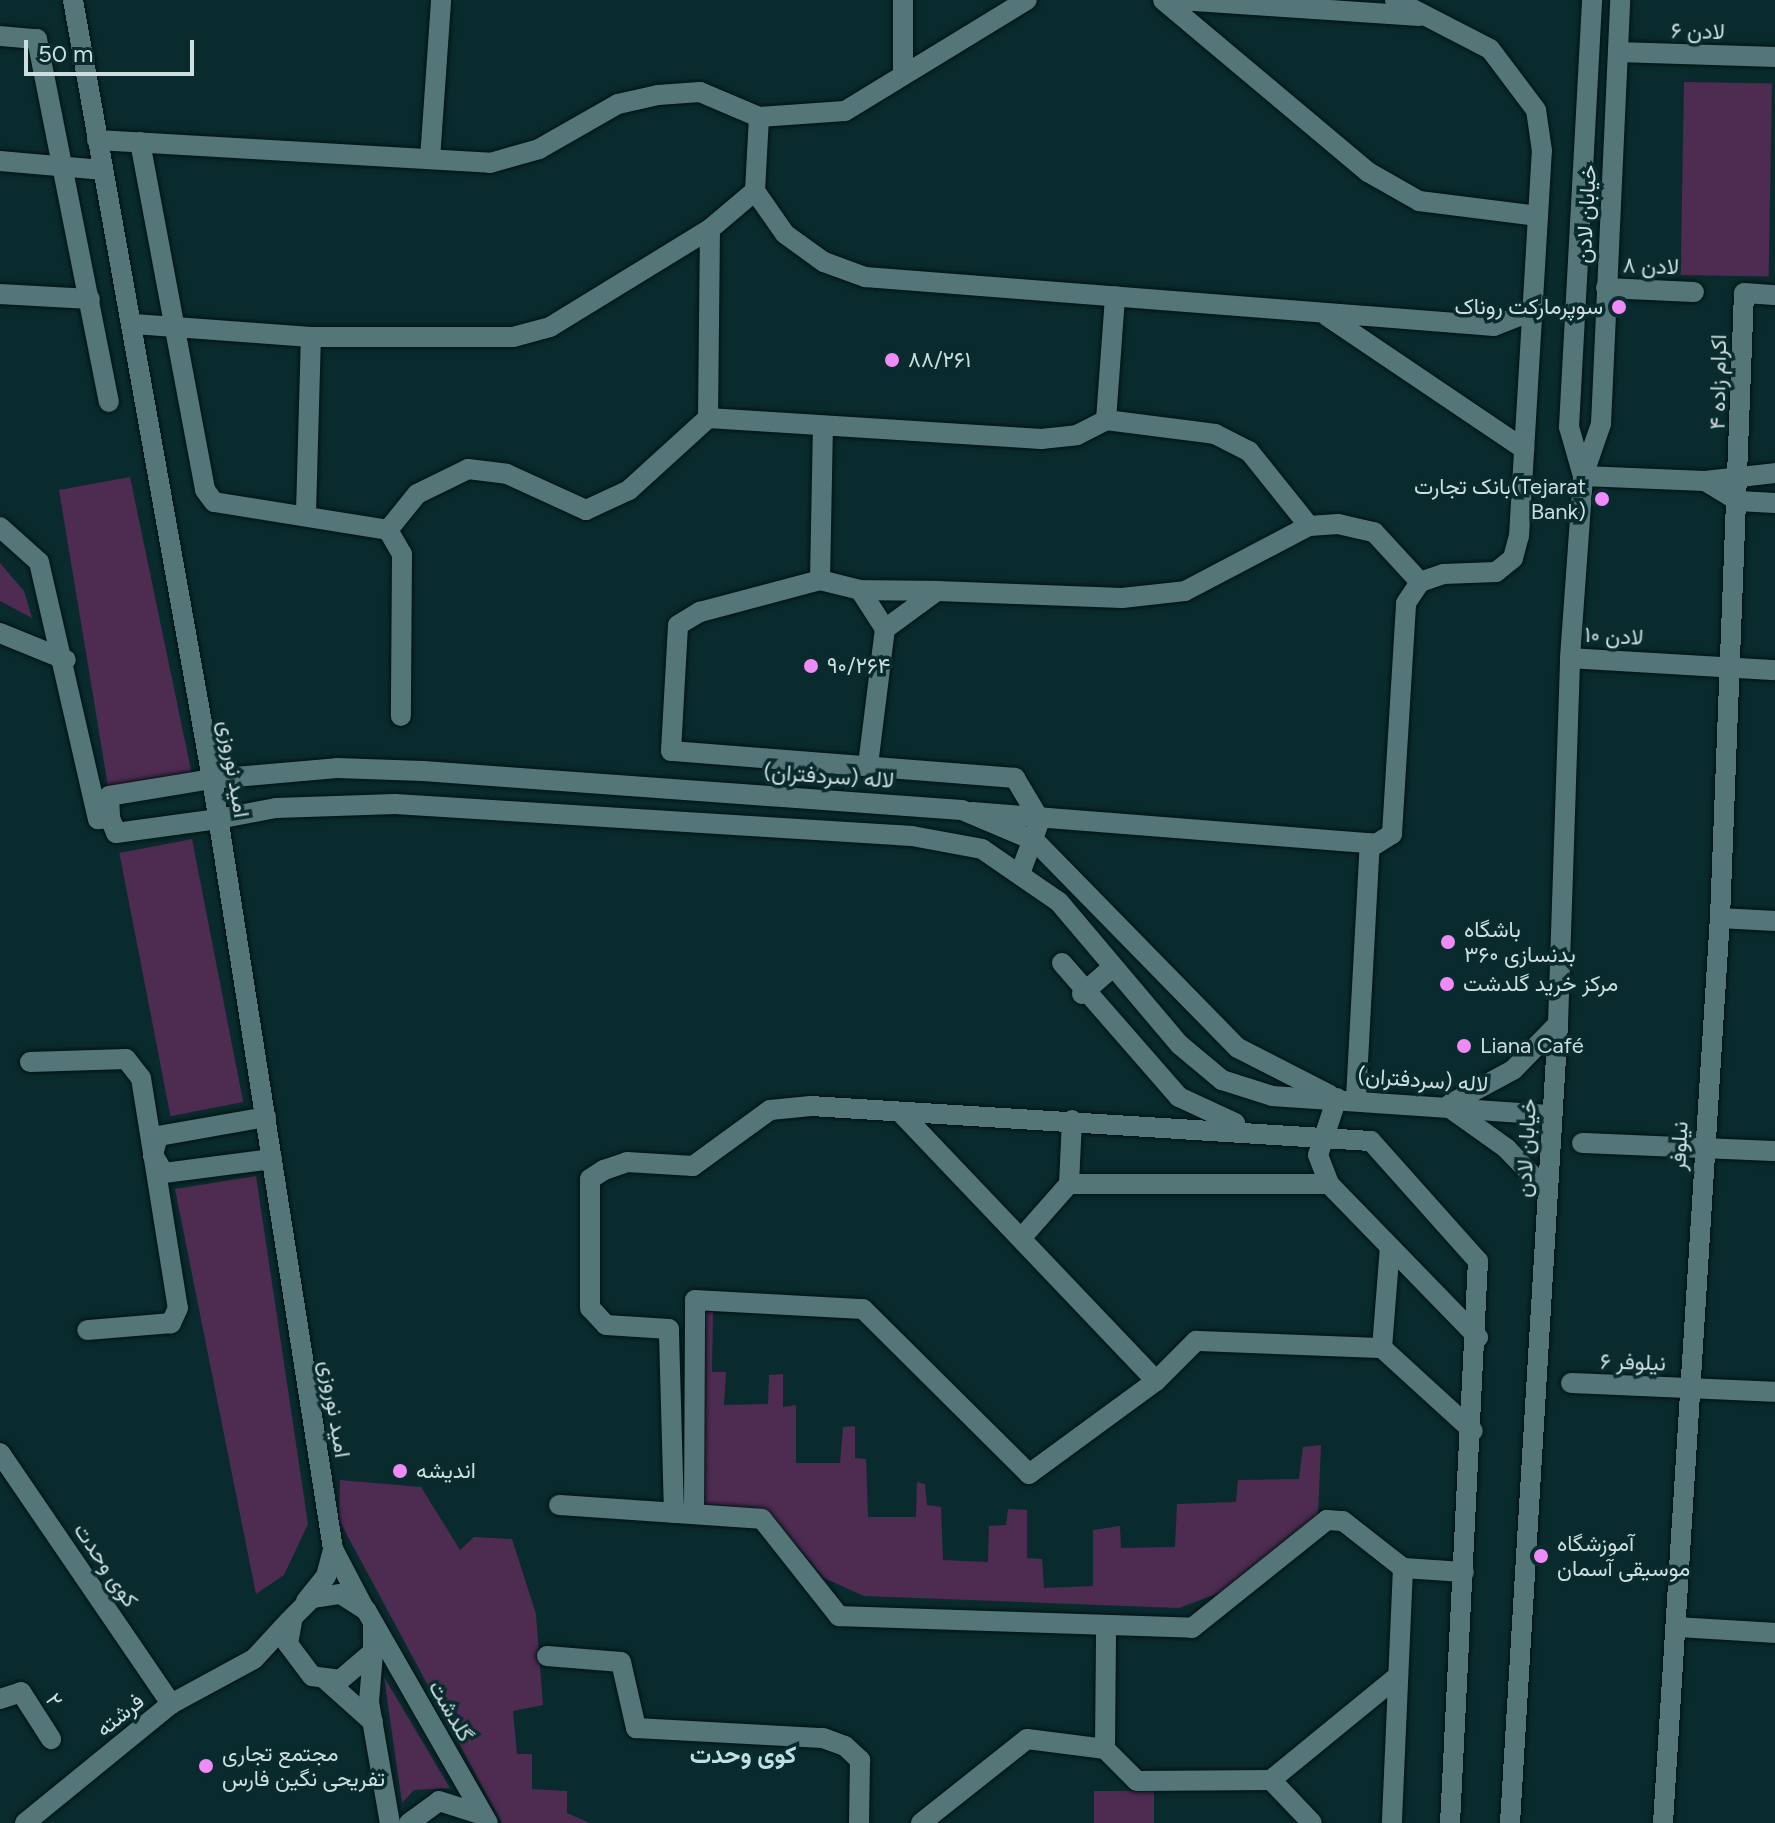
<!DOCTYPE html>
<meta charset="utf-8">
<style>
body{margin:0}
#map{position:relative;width:1775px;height:1823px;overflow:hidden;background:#0a2b2d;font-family:Figtree,Vazirmatn,sans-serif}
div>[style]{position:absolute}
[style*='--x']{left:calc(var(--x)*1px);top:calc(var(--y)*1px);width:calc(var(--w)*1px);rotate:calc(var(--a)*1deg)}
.green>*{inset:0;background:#4e2b51;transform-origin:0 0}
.roads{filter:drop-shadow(0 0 2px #001214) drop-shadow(0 0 2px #001214)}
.minor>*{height:20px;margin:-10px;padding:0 10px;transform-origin:10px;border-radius:10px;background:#557678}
.tertiary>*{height:20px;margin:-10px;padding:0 10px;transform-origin:10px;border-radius:10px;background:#557678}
.dots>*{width:22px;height:22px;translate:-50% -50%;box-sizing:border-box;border:4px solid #0a2b2d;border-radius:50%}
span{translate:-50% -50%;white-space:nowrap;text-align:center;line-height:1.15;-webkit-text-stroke:7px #0a2b2d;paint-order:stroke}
.street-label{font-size:22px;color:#cddedf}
.poi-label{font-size:22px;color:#cddedf}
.right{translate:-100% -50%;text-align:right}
.left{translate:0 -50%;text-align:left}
.neighbourhood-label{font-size:24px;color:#bee2e4;font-weight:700}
.scale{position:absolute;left:24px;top:40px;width:170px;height:36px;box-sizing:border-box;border:4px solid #cddedf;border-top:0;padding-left:10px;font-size:24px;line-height:28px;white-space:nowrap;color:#cddedf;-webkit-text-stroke:6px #0a2b2d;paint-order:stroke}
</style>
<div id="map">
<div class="green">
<div style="left:1684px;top:82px;width:88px;height:193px;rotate:1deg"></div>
<div style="clip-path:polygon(130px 477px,192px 775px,108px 786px,59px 490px)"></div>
<div style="clip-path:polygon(0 563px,24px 591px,32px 618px,0 601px)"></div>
<div style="left:192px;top:839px;width:268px;height:74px;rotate:79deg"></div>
<div style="clip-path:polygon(256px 1176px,308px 1524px,284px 1575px,256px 1594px,175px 1189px)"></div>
<div style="clip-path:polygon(701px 1312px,713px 1312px,712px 1372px,726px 1372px,724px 1405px,768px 1404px,769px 1375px,783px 1374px,783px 1407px,796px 1405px,796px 1463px,840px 1463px,843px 1427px,855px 1426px,855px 1458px,866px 1459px,868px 1517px,916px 1517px,917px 1482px,925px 1484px,927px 1505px,941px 1507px,943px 1560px,988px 1562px,989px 1526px,1006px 1525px,1008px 1509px,1027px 1510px,1027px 1558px,1042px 1559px,1044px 1588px,1093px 1586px,1093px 1530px,1120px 1526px,1121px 1548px,1175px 1547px,1177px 1504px,1236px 1502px,1238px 1480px,1299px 1479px,1303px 1447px,1321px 1445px,1318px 1515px,1224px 1591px,1179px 1608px,864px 1596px,824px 1578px,768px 1511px,699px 1508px)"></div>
<div style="clip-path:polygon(340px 1480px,421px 1487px,460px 1550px,474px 1537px,512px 1539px,536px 1614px,543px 1705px,513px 1711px,517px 1754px,532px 1754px,532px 1789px,567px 1791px,567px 1813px,590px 1823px,502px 1823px,339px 1520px)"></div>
<div style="clip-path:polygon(384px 1677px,450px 1788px,414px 1790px,402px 1803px)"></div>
<div style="left:1094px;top:1791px;width:60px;height:32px"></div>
</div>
<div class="roads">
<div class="minor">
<div style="--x:73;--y:0;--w:791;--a:79.88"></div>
<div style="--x:212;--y:779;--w:779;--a:81.07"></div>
<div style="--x:333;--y:1549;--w:67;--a:62.3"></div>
<div style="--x:1163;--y:0;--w:268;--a:40"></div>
<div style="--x:1368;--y:172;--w:59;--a:29.6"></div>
<div style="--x:1419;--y:201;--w:120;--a:7.2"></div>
<div style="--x:1179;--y:0;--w:241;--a:3.8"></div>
<div style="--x:0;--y:36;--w:37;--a:5"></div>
<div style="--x:37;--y:39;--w:370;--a:78.8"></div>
<div style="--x:1619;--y:52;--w:156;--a:1.8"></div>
<div style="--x:903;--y:70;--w:70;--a:-90"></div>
<div style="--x:759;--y:117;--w:74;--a:93.1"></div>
<div style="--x:755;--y:191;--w:52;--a:55.1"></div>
<div style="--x:785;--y:234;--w:48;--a:35.7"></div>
<div style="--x:824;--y:262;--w:44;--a:20.1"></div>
<div style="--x:865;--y:277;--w:631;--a:4.45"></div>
<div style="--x:1494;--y:326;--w:41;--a:-21.5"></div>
<div style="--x:97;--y:140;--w:394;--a:3.3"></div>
<div style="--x:490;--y:163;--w:51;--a:-15.9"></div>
<div style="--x:539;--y:149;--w:91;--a:-29.7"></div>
<div style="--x:618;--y:104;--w:41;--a:-12.7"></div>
<div style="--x:658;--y:95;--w:42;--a:-4.1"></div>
<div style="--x:700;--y:92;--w:64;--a:23"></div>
<div style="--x:759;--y:117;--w:86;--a:-4"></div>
<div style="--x:845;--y:111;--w:213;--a:-31.4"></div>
<div style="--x:140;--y:142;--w:354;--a:79.4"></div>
<div style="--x:205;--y:490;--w:15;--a:53"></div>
<div style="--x:214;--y:502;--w:176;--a:9.1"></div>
<div style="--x:388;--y:530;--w:28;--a:60"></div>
<div style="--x:402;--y:554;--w:162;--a:90.4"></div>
<div style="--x:430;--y:159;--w:159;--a:-86"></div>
<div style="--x:0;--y:161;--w:102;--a:5"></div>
<div style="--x:1606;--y:288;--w:88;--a:2.6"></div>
<div style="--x:0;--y:294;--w:90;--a:3.2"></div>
<div style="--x:1327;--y:316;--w:238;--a:34"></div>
<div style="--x:134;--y:324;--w:177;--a:4.2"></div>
<div style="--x:311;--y:337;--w:202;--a:0"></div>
<div style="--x:513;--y:337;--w:38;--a:-15"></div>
<div style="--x:550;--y:327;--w:188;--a:-31.5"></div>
<div style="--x:710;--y:229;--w:59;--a:-40.2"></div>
<div style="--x:708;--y:418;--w:189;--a:-89.4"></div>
<div style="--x:1106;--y:420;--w:124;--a:-85.8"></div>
<div style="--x:1583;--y:476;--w:122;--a:2.3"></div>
<div style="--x:1705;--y:481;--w:70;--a:-6.5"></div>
<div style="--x:1705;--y:481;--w:39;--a:31"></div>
<div style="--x:1738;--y:501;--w:37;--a:3"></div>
<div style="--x:306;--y:513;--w:176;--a:-88.4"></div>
<div style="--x:0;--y:527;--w:52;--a:41.9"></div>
<div style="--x:39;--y:562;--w:264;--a:77.1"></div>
<div style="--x:98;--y:819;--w:12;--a:-5"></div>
<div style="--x:388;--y:530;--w:46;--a:-51.1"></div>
<div style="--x:417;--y:494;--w:57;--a:-26.1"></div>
<div style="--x:468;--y:469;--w:39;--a:7"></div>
<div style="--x:507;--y:474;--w:87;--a:24.5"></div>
<div style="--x:586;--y:510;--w:47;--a:-24.9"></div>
<div style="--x:629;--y:490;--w:107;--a:-42.3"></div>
<div style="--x:708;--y:418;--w:334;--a:3.6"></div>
<div style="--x:1041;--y:439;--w:36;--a:-6"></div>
<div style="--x:1077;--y:435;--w:33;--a:-27"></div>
<div style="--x:1106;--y:420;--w:110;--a:7.3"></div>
<div style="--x:1215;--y:434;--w:38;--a:27"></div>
<div style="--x:1249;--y:451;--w:96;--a:51.3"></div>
<div style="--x:820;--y:580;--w:154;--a:-88.9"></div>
<div style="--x:860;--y:590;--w:77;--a:0.7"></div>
<div style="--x:0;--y:633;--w:71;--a:22.2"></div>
<div style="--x:1570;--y:658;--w:205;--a:3.4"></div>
<div style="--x:868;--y:765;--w:137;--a:-82.9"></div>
<div style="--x:212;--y:779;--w:104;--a:170.6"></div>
<div style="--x:109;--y:796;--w:22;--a:87"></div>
<div style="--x:110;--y:818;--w:16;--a:68"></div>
<div style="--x:116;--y:833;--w:103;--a:-7.8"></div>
<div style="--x:972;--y:812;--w:405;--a:4.5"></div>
<div style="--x:1376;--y:844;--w:19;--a:-32"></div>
<div style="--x:1392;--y:834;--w:231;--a:-86.5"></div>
<div style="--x:1406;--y:603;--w:25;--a:-56"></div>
<div style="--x:1420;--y:582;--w:24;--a:-19"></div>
<div style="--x:1443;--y:574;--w:53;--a:-2.2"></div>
<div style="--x:1496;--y:572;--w:22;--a:-39"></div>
<div style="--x:1513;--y:558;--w:23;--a:-75"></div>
<div style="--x:1519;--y:536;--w:386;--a:-86.6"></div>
<div style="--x:1542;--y:151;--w:41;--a:-98.3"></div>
<div style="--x:1536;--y:110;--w:76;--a:-127"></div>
<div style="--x:1490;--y:49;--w:107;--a:-152.7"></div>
<div style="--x:1021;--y:871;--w:54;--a:-69.6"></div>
<div style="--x:1040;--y:820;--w:49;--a:-120.8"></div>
<div style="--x:1015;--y:778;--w:345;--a:-175.5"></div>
<div style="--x:671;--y:751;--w:126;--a:-86.8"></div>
<div style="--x:678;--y:625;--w:26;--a:-31"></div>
<div style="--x:700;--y:612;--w:124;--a:-14.9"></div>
<div style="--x:820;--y:580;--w:41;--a:14"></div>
<div style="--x:860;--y:590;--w:46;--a:57.3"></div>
<div style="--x:885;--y:629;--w:64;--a:-36.2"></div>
<div style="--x:937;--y:591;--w:185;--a:2.2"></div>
<div style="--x:1122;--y:598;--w:63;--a:-6.3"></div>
<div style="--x:1185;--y:591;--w:140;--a:-27.7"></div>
<div style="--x:1309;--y:526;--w:29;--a:-4"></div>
<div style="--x:1338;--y:524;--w:37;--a:13"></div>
<div style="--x:1374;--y:532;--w:68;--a:47.4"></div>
<div style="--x:1720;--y:918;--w:55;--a:3.1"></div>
<div style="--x:1062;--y:963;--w:178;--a:48.9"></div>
<div style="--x:1179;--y:1097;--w:62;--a:24.9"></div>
<div style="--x:1082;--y:994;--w:41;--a:-41.1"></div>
<div style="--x:30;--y:1062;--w:96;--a:-1.8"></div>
<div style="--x:126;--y:1059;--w:24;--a:52"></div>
<div style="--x:141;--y:1078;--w:233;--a:80.9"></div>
<div style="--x:178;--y:1308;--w:17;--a:115"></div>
<div style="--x:171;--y:1323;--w:84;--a:175.2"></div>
<div style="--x:1337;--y:1098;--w:60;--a:108.4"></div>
<div style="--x:1318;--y:1155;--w:31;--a:69"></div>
<div style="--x:1329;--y:1184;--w:214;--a:45.8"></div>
<div style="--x:1356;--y:1098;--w:255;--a:-86.9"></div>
<div style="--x:903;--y:1115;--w:367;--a:46.4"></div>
<div style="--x:266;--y:1117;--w:110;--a:170"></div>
<div style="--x:158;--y:1136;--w:20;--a:105"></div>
<div style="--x:153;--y:1155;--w:21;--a:59"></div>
<div style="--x:164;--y:1173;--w:109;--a:-7.4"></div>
<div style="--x:1582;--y:1143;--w:193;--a:2.4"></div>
<div style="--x:1069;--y:1184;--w:260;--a:0"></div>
<div style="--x:1024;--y:1235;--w:68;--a:-48.6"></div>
<div style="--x:1069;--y:1184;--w:64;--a:-87.3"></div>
<div style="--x:1382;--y:1348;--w:101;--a:-85.5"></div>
<div style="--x:1571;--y:1383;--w:204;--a:2.5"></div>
<div style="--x:0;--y:1453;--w:304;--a:55.7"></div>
<div style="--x:559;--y:1505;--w:203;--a:3.9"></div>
<div style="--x:762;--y:1519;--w:124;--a:51.6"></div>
<div style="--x:839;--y:1616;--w:353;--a:1.9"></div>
<div style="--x:1192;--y:1628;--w:173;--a:-38.7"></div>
<div style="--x:1327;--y:1520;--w:16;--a:4"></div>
<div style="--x:1343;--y:1521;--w:76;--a:38.1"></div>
<div style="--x:1403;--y:1568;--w:255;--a:92.5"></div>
<div style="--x:674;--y:1513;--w:184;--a:-91.6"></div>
<div style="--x:669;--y:1329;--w:63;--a:-176.4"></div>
<div style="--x:606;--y:1325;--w:23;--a:-133"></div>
<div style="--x:590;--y:1308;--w:129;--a:-90"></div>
<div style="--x:590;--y:1179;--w:17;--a:-33"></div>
<div style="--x:604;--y:1170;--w:24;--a:-19"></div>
<div style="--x:627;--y:1162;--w:66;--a:3.5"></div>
<div style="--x:693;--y:1166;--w:95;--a:-36"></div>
<div style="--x:770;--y:1110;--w:41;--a:-5.6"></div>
<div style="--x:811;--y:1106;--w:561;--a:3.58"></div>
<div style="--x:1371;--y:1141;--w:161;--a:48.3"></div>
<div style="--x:1478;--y:1261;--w:563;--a:92.85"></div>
<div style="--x:694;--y:1514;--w:214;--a:-89.7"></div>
<div style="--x:695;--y:1300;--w:168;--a:3.1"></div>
<div style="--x:863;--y:1309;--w:234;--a:44.8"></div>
<div style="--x:1029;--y:1474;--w:157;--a:-36.2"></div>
<div style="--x:1156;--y:1381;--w:57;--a:-45"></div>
<div style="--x:1196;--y:1341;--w:186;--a:2.2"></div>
<div style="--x:1382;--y:1348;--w:123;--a:42.4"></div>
<div style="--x:1403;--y:1568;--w:61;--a:3.8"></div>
<div style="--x:306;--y:1601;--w:32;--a:-51"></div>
<div style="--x:326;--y:1576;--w:28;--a:-75"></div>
<div style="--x:373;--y:1623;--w:29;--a:90"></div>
<div style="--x:373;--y:1652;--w:43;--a:139.7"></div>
<div style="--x:340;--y:1680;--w:28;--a:-172"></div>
<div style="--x:312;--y:1676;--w:40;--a:-127"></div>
<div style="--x:288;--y:1644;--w:27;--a:-80"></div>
<div style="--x:293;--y:1617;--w:27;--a:-45"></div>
<div style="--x:312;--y:1598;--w:29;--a:-8"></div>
<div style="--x:341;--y:1594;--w:30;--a:33"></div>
<div style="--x:366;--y:1610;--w:245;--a:60.2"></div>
<div style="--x:1677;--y:1627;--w:98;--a:3.5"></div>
<div style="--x:373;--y:1653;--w:49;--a:94.7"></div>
<div style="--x:369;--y:1702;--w:123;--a:80.2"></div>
<div style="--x:547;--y:1656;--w:74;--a:4.6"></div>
<div style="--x:621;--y:1662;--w:68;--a:77.2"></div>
<div style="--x:636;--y:1728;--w:187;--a:3.1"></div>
<div style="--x:823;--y:1738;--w:23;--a:20"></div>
<div style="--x:845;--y:1746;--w:21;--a:43"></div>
<div style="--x:860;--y:1760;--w:63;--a:90.9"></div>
<div style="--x:326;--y:1680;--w:63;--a:41.8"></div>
<div style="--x:0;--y:1699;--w:22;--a:-18"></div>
<div style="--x:21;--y:1692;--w:56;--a:57.4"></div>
<div style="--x:1105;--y:1749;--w:124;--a:-89.5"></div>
<div style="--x:1271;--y:1780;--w:59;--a:46.4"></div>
<div style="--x:25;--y:1823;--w:188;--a:-39.2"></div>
<div style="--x:171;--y:1704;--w:94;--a:-28.5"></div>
<div style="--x:254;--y:1659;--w:53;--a:-47.3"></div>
<div style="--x:409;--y:1823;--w:37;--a:-36"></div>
<div style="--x:439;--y:1801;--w:46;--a:17.7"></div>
<div style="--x:921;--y:1823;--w:135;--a:-38.4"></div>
<div style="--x:1027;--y:1739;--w:79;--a:7.3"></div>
<div style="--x:1105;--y:1749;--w:45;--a:45"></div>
<div style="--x:1137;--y:1781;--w:134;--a:-0.4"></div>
<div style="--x:1271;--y:1780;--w:164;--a:-39.3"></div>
<div style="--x:1663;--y:1823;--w:907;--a:-86.4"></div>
<div style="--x:1720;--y:918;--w:625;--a:-87.8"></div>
<div style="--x:1744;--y:293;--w:31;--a:4"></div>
</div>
<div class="tertiary">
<div style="--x:1583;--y:476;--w:51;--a:-105.9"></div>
<div style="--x:1569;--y:427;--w:428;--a:-86.9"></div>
<div style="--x:212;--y:779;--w:125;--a:-5"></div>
<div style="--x:337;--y:768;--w:86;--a:2"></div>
<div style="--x:423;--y:771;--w:540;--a:4.14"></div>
<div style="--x:962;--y:810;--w:79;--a:23"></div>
<div style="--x:1035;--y:841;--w:290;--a:45.6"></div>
<div style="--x:1238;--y:1048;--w:103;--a:27.1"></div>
<div style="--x:218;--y:819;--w:59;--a:-10.7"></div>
<div style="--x:276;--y:808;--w:119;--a:-1.9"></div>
<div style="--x:395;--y:804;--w:518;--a:3.54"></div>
<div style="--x:912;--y:836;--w:71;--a:10.5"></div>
<div style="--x:982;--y:849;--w:93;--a:34.5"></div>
<div style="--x:1059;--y:902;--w:187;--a:49.8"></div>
<div style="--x:1180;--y:1045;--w:55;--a:39.8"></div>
<div style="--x:1222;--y:1080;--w:52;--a:17.7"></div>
<div style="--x:1272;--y:1096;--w:281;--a:3.9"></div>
<div style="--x:1450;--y:1104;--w:72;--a:-28.4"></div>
<div style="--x:1513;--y:1070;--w:64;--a:-45.6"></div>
<div style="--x:1450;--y:1108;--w:69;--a:35.5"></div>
<div style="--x:1506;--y:1148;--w:61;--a:46.3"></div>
<div style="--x:1510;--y:1823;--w:800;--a:-86.56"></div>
<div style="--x:1558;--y:1024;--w:366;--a:-88.1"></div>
<div style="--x:1570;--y:658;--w:182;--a:-85.9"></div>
<div style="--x:1583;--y:476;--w:55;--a:-70.9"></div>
<div style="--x:1601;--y:424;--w:424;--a:-87.4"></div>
</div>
</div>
<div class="dots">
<div style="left:1619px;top:307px;background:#ef8bf7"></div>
<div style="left:892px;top:360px;background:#ef8bf7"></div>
<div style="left:1602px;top:499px;background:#ef8bf7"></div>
<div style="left:811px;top:666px;background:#ef8bf7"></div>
<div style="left:1448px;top:942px;background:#ef8bf7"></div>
<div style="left:1447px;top:984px;background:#ef8bf7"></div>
<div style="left:1464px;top:1046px;background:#ef8bf7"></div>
<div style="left:400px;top:1471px;background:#ef8bf7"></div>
<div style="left:1541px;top:1556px;background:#ef8bf7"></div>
<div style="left:206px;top:1766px;background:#ef8bf7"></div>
</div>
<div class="street-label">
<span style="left:1698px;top:31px;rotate:2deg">۶ لادن</span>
<span style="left:1586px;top:214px;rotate:-87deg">خیابان لادن</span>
<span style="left:1651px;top:266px;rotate:2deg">۸ لادن</span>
<span style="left:1718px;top:382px;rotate:-89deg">۴ اکرام زاده</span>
<span style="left:1614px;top:636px;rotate:3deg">۱۰ لادن</span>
<span style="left:234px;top:769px;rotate:81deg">امید نوروزی</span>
<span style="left:829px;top:776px;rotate:4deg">لاله (سردفتران)</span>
<span style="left:1423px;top:1080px;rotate:4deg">لاله (سردفتران)</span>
<span style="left:1679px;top:1146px;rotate:-87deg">نیلوفر</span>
<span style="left:1526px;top:1148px;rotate:-87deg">خیابان لادن</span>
<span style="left:1633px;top:1362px;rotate:2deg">۶ نیلوفر</span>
<span style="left:335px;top:1409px;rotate:81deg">امید نوروزی</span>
<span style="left:106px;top:1565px;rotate:56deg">کوی وحدت</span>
<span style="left:54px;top:1700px;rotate:57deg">۲</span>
<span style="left:451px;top:1711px;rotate:60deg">گلدشت</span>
<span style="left:120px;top:1715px;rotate:-39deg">فرشته</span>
</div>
<div class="poi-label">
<span class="right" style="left:1603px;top:307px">سوپرمارکت روناک</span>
<span class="left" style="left:908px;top:360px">۸۸/۲۶۱</span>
<span class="right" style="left:1586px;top:499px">بانک تجارت(Tejarat<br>Bank)</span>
<span class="left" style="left:827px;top:666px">۹۰/۲۶۴</span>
<span class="left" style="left:1464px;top:942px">باشگاه<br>بدنسازی ۳۶۰</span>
<span class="left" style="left:1463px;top:984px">مرکز خرید گلدشت</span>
<span class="left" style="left:1480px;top:1046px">Liana Café</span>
<span class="left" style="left:416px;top:1471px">اندیشه</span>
<span class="left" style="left:1557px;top:1556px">آموزشگاه<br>موسیقی آسمان</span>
<span class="left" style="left:222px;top:1766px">مجتمع تجاری<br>تفریحی نگین فارس</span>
</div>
<div class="neighbourhood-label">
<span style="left:743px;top:1755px">کوی وحدت</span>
</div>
<div class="scale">50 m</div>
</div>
